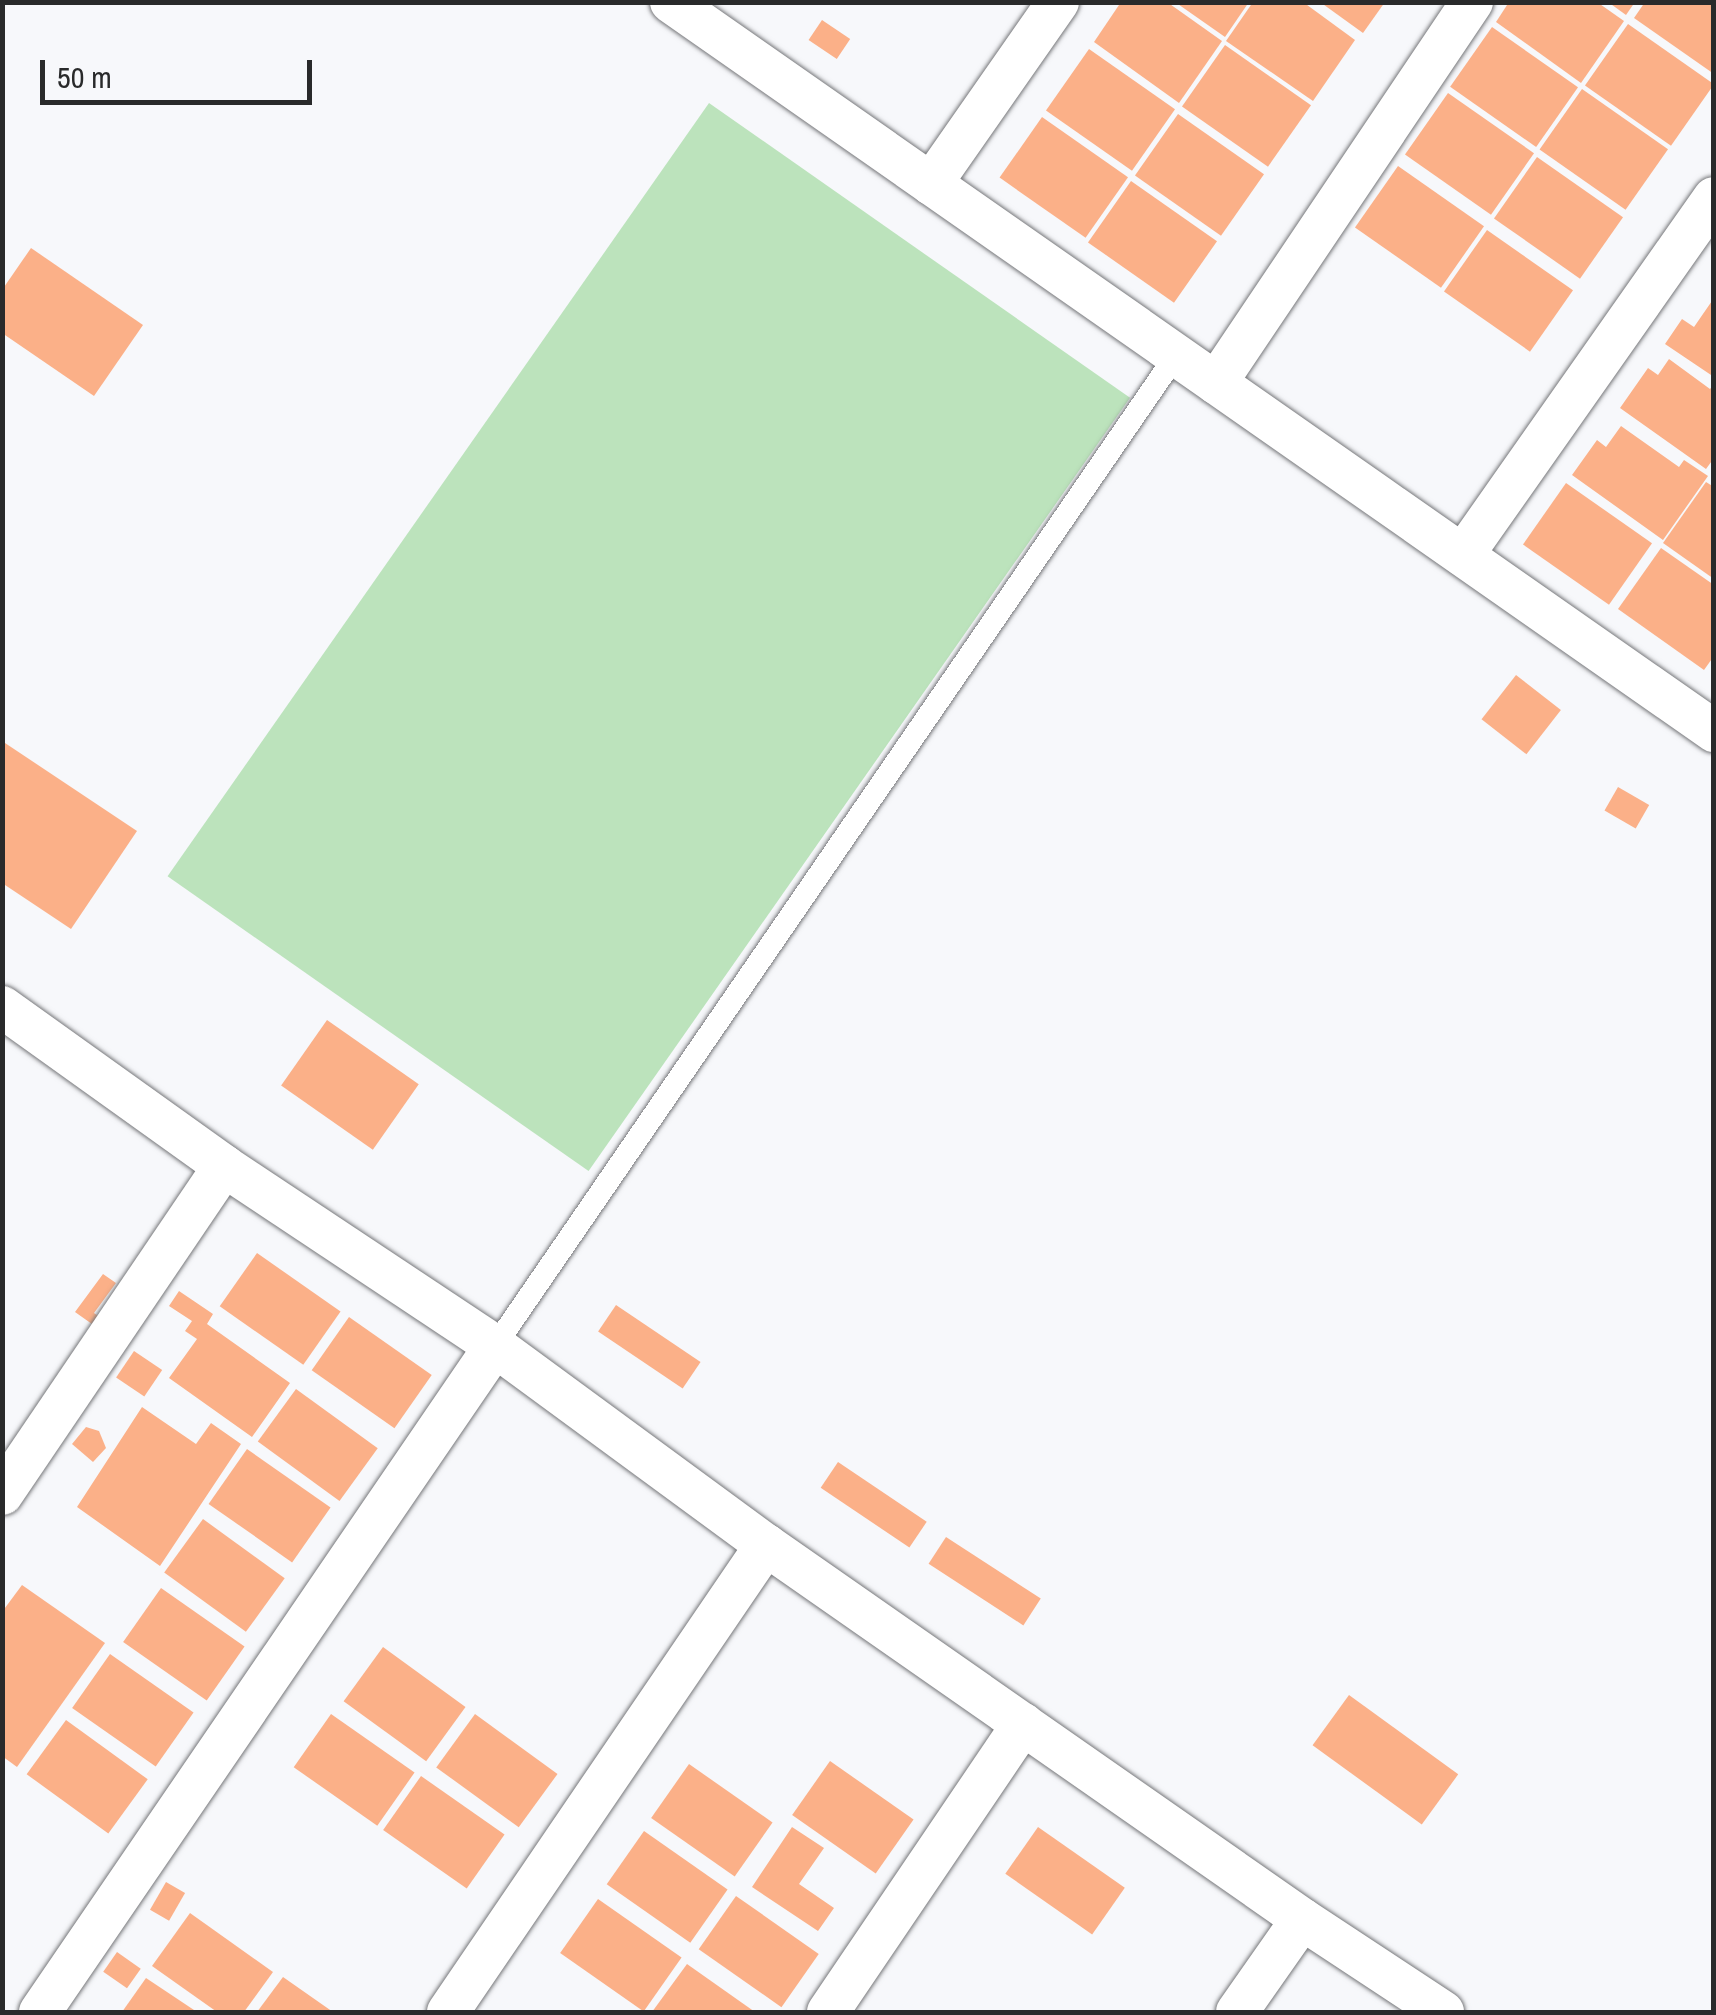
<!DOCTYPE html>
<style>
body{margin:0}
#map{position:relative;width:1716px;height:2015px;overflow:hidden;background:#f7f8fb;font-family:"Archivo Narrow",sans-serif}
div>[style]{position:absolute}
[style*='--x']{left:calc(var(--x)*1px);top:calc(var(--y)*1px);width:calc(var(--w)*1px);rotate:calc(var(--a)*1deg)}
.green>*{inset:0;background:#bce3bc;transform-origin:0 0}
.building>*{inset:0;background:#fbb088;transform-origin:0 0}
.roads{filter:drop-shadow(0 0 2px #76777a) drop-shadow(0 0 2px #76777a)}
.service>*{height:22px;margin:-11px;padding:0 11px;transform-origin:11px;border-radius:11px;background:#fff}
.minor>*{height:42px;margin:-21px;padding:0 21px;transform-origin:21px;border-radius:21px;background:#fff}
span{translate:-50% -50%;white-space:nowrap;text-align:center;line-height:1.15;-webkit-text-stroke:9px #f7f8fb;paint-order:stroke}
.frame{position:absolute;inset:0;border:5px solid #292a2b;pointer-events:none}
.scale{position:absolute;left:40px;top:60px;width:272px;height:45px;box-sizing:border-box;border:5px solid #292a2b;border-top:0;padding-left:12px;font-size:30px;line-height:35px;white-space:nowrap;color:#292a2b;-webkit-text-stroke:8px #f7f8fb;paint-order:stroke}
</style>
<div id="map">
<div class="green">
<div style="left:709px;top:103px;width:514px;height:944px;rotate:35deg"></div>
</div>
<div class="building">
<div style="clip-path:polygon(1121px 2px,1167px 2px,1222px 41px,1179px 103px,1094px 42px)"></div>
<div style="clip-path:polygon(1175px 2px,1249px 2px,1225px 37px)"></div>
<div style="clip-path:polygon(1253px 2px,1303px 2px,1355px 40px,1313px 101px,1226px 41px)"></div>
<div style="clip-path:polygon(1320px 2px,1385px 2px,1363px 33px)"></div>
<div style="clip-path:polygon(1509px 2px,1597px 2px,1624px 21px,1581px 83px,1496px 22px)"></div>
<div style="clip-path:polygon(1608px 2px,1635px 2px,1626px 15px)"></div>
<div style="clip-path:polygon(1645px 2px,1714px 2px,1714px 74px,1634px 18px)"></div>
<div style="left:822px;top:20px;width:34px;height:24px;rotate:34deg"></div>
<div style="left:1628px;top:24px;width:105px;height:75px;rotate:35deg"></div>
<div style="left:1492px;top:27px;width:105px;height:73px;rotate:35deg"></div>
<div style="left:1225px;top:45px;width:105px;height:75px;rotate:35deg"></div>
<div style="left:1089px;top:49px;width:105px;height:75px;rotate:35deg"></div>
<div style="left:1582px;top:89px;width:105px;height:74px;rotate:35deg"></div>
<div style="left:1448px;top:93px;width:105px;height:75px;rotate:35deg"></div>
<div style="left:1178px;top:114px;width:105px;height:75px;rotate:35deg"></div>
<div style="left:1042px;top:117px;width:105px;height:74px;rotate:35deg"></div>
<div style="left:1537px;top:157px;width:105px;height:75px;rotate:35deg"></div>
<div style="left:1398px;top:166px;width:105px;height:75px;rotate:35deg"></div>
<div style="left:1131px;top:181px;width:105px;height:75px;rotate:35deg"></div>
<div style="left:1487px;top:230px;width:105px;height:75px;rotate:35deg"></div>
<div style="clip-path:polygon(31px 248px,143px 325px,94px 396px,2px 333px,2px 290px)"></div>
<div style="clip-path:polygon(1714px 298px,1714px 377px,1665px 344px,1682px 319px,1694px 327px)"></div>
<div style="clip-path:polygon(1669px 359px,1710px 389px,1714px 384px,1714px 458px,1706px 469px,1620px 408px,1648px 368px,1658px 375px)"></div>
<div style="clip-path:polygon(1621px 426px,1679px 467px,1684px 460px,1708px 476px,1663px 540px,1572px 475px,1597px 440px,1606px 447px)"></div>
<div style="clip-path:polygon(1706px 482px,1714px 487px,1714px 579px,1663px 543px)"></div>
<div style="left:1566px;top:483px;width:105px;height:75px;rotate:35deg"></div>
<div style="clip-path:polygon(1661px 548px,1714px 585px,1714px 656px,1704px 670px,1618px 609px)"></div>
<div style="left:1516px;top:675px;width:57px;height:56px;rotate:38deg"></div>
<div style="clip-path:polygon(2px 741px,137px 831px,71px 929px,2px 883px)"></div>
<div style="left:1618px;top:787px;width:36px;height:27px;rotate:30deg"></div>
<div style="left:327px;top:1020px;width:112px;height:80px;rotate:35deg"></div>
<div style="left:257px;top:1253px;width:102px;height:65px;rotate:35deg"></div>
<div style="clip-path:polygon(103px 1274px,116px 1283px,94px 1313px,105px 1321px,99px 1329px,75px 1312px)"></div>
<div style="clip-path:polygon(179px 1291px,213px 1314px,207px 1324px,290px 1383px,252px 1437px,169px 1378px,197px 1339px,185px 1331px,192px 1321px,169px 1306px)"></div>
<div style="left:616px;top:1305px;width:102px;height:32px;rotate:34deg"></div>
<div style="left:349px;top:1317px;width:101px;height:65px;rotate:35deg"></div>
<div style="left:134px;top:1351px;width:34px;height:32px;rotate:34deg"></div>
<div style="left:296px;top:1389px;width:101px;height:65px;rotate:36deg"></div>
<div style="clip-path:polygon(142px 1407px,196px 1444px,211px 1423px,241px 1444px,160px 1566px,77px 1507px)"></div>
<div style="clip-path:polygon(86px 1427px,99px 1431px,106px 1448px,93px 1462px,72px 1444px)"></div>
<div style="left:247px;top:1449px;width:102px;height:67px;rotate:35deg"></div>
<div style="left:838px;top:1462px;width:107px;height:31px;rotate:34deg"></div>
<div style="left:203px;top:1519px;width:101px;height:66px;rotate:36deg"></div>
<div style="left:946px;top:1537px;width:113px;height:32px;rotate:33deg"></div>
<div style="clip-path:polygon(22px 1585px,105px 1643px,17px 1767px,2px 1756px,2px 1612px)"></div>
<div style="left:161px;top:1588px;width:102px;height:66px;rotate:35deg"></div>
<div style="left:383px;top:1647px;width:102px;height:67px;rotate:36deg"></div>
<div style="left:110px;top:1654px;width:102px;height:66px;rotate:35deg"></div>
<div style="left:1349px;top:1695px;width:135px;height:62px;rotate:36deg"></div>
<div style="left:331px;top:1714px;width:102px;height:65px;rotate:35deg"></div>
<div style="left:475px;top:1714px;width:102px;height:66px;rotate:36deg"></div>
<div style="left:66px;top:1720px;width:101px;height:67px;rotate:36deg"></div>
<div style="left:830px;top:1761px;width:102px;height:66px;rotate:35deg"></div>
<div style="left:689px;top:1764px;width:102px;height:66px;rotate:35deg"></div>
<div style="left:421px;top:1776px;width:102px;height:66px;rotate:35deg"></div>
<div style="clip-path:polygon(792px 1827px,824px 1848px,799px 1884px,834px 1908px,818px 1931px,752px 1887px)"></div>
<div style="left:1038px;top:1827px;width:106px;height:57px;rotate:35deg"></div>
<div style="left:644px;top:1831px;width:102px;height:65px;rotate:35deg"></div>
<div style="left:166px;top:1882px;width:22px;height:32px;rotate:30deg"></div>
<div style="left:736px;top:1896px;width:101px;height:65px;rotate:35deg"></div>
<div style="left:598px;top:1899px;width:102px;height:66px;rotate:35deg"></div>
<div style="clip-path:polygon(190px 1913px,273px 1972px,244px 2012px,217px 2012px,152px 1966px)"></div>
<div style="left:117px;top:1952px;width:29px;height:24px;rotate:35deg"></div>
<div style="clip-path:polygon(687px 1964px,755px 2012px,652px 2012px)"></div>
<div style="clip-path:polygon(283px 1977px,333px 2012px,257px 2012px)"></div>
<div style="clip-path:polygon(146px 1978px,197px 2012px,122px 2012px)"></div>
</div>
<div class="roads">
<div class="service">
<div style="--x:495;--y:1346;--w:1202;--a:-55.5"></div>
</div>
<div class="minor">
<div style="--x:671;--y:2;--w:1273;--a:34.95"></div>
<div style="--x:931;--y:184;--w:222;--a:-55.1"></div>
<div style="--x:1216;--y:383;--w:459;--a:-56.1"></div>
<div style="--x:1463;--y:555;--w:436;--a:-54.9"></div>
<div style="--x:2;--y:1007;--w:273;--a:35.6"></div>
<div style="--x:224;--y:1166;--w:325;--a:33.6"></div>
<div style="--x:495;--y:1346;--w:336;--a:36.3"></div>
<div style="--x:766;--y:1545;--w:654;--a:34.91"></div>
<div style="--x:1302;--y:1919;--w:169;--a:33.4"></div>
<div style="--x:2;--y:1494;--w:396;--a:-55.9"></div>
<div style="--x:40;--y:2012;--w:807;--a:-55.66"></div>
<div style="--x:448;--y:2012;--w:565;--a:-55.75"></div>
<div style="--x:828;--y:2012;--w:348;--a:-55.9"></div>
<div style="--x:1237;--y:2012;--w:113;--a:-55"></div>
</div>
</div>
<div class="frame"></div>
<div class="scale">50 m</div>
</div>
